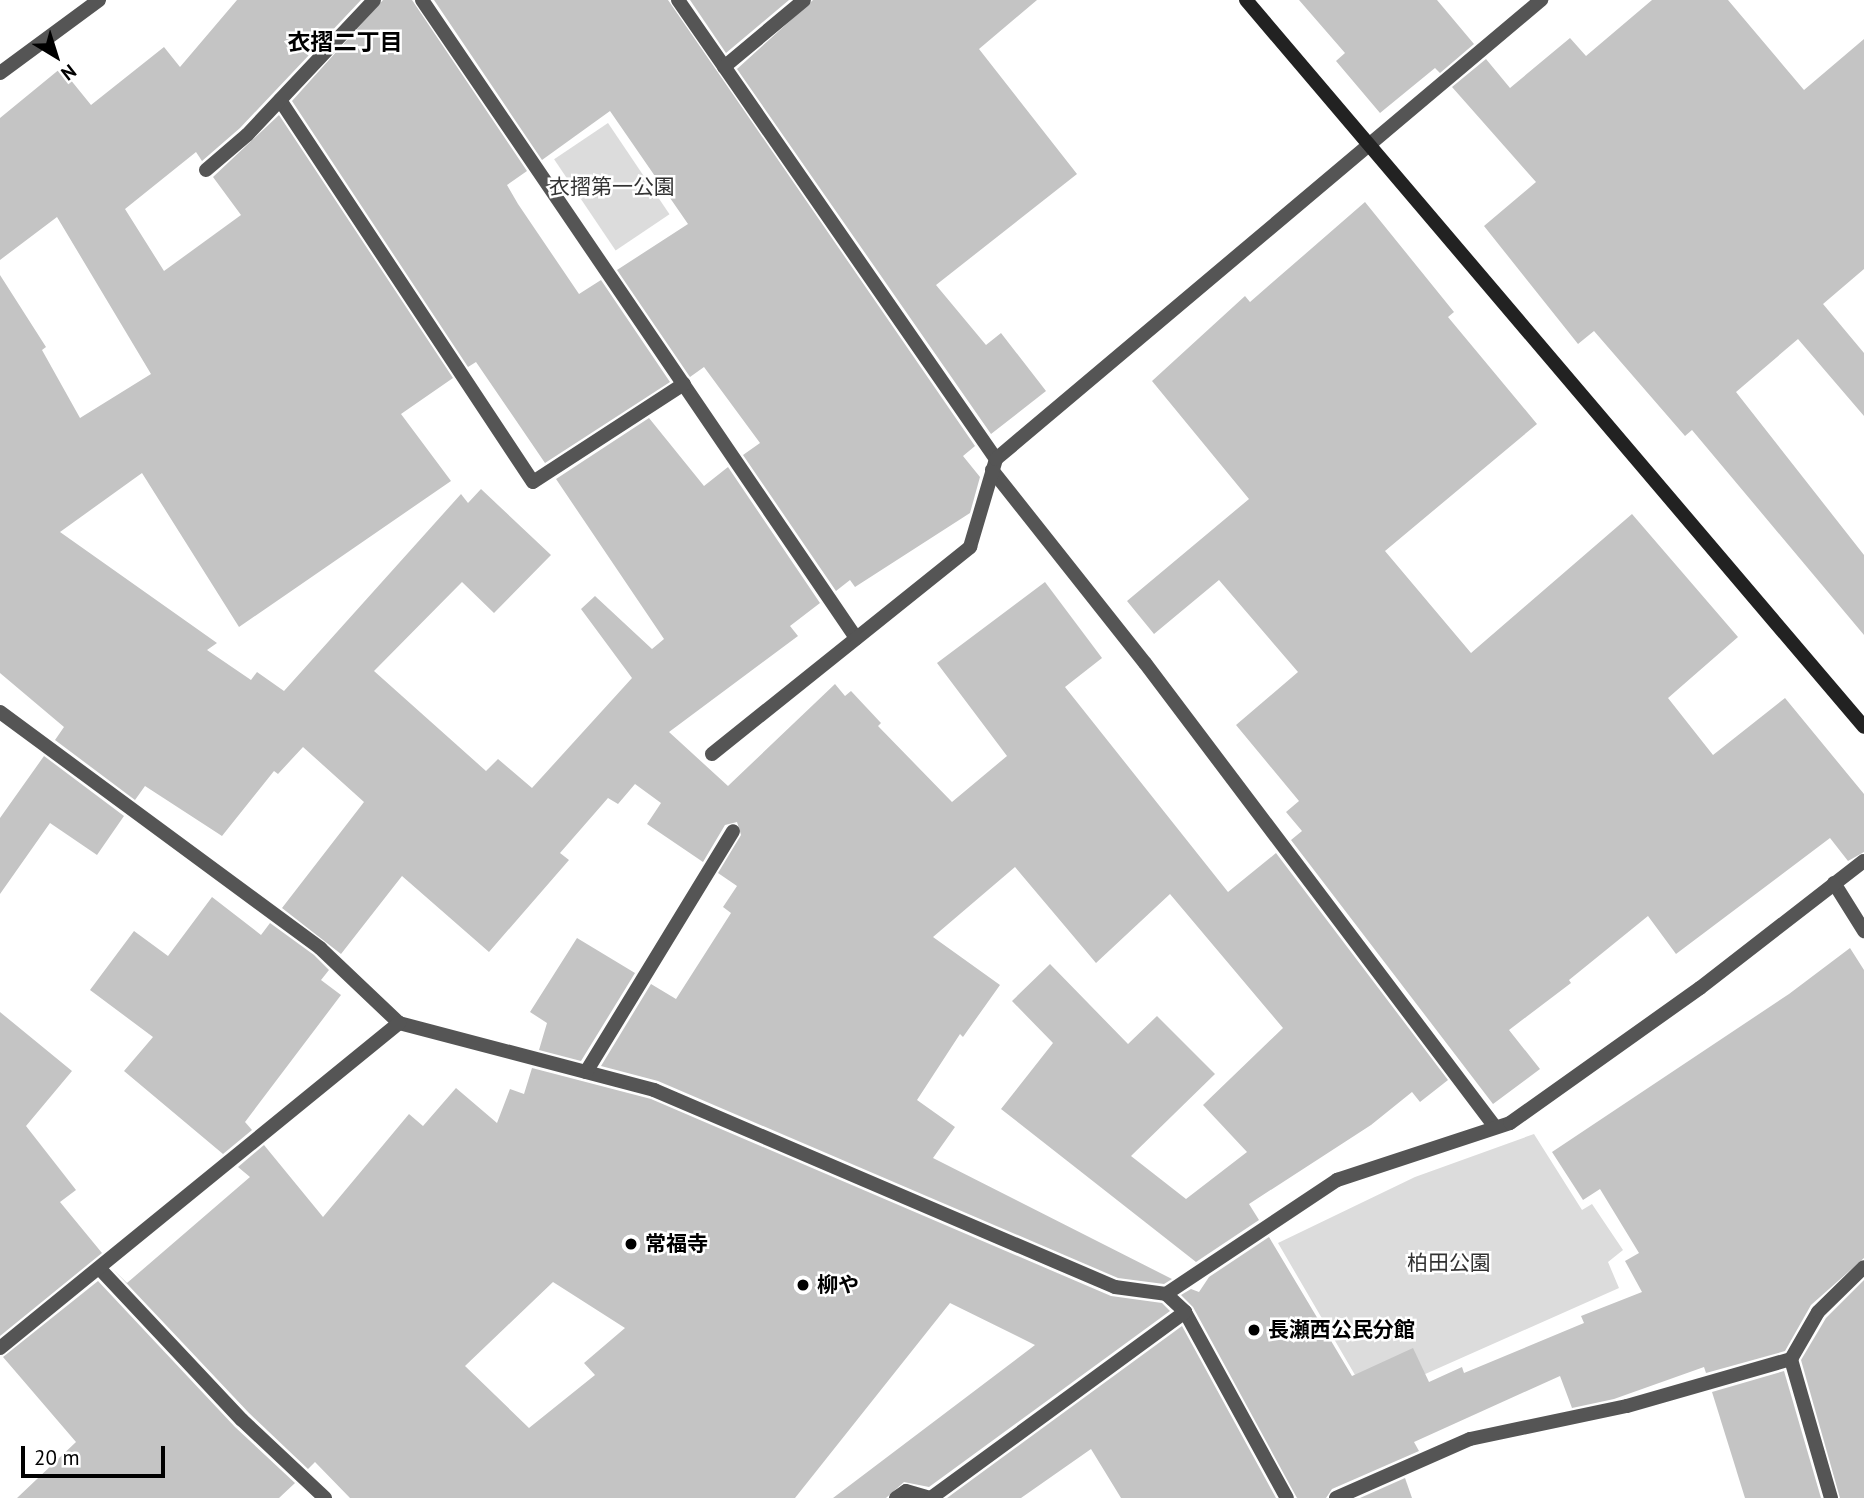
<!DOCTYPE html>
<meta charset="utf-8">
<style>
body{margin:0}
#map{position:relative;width:1864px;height:1498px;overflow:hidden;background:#fff;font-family:"PT Sans","Noto Sans JP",sans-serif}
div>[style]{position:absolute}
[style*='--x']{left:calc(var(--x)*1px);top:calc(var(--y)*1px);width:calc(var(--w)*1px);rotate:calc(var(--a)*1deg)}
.green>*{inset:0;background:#dcdcdc;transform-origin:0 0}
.building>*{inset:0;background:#c4c4c4}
.street>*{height:14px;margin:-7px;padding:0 7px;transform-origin:7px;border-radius:7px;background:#555}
.secondary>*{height:14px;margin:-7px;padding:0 7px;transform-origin:7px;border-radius:7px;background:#222}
.dots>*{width:19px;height:19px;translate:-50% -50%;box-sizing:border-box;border:4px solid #fff;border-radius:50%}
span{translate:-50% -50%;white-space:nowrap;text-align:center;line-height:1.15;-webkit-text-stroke:5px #fff;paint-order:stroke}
.park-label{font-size:21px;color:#333}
.poi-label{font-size:21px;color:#000;font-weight:700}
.left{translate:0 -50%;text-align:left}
.neighbourhood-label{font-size:23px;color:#000;font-weight:700}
.north{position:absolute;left:21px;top:21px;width:70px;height:70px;-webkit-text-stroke:5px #fff;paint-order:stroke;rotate:142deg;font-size:19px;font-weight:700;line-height:28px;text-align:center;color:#000}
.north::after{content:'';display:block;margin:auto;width:24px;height:32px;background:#000;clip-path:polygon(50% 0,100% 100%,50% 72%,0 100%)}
.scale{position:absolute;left:21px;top:1446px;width:144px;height:32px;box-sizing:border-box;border:4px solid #000;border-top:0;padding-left:9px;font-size:21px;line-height:24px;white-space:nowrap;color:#000;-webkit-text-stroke:5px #fff;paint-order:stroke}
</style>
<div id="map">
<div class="green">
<div style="left:608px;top:123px;width:110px;height:65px;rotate:56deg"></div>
<div style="clip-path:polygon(1534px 1134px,1582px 1210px,1592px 1204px,1623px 1250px,1608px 1262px,1619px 1288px,1369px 1399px,1278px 1243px,1415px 1177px)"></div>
</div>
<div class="building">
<div style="clip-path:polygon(237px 0,361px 0,240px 128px,202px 161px,196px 152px,125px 209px,164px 271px,241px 215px,213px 177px,279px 115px,453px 378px,401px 414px,451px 481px,239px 627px,142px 473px,60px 532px,217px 643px,207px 650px,251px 680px,257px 672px,284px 691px,461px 494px,468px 503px,481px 489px,551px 555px,494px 613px,462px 582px,374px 671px,486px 771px,498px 759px,532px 788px,632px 678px,581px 609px,595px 596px,652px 649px,664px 639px,556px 479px,649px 418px,704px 486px,728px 467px,820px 603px,790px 626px,798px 636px,669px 732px,728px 786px,835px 684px,845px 696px,851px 691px,881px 723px,878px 726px,952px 802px,1007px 756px,937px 663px,1045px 582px,1102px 658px,1065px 687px,1228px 892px,1276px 853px,1448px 1080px,1420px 1102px,1412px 1092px,1371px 1125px,1249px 1204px,1259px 1220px,1196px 1262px,1001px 1109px,1053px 1043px,1012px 1001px,1050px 964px,1128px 1044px,1157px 1016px,1215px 1074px,1131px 1156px,1186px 1199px,1247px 1152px,1203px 1105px,1283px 1028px,1170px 894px,1096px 963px,1015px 867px,933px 937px,1000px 985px,963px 1037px,960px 1034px,917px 1100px,955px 1127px,933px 1158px,1172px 1279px,1164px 1284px,1118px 1278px,658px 1081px,601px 1066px,651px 984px,676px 999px,731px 913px,723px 907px,737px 886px,718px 873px,741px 835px,737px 822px,725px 825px,703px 862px,647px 824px,661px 803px,635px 784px,618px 804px,608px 798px,560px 853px,569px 860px,489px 952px,402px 876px,341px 954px,282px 908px,364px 802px,303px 747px,278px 774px,274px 771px,222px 836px,145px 786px,135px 800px,55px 740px,64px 727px,0 673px,0 275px,46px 347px,42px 350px,80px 418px,151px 374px,57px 217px,0 260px,0 118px,61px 68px,91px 105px,164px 47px,180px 67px)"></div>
<div style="clip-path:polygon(383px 0,412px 0,527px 171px,507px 185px,518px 204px,579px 294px,601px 280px,670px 382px,545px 463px,476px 362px,468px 367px,292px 101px)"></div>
<div style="clip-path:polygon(434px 0,668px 0,975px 446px,963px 456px,980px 477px,970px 513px,855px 587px,850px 580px,836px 591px,743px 455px,760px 443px,704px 367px,690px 377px,617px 270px,688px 224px,610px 111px,542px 160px)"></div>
<div style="clip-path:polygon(690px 0,789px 0,726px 53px)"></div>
<div style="clip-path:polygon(813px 0,1037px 0,979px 49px,1077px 174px,936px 285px,986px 345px,1001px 333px,1046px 391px,991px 434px,737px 69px)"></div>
<div style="clip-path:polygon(1299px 0,1437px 0,1474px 44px,1440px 73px,1435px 68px,1380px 113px,1336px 61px,1345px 53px)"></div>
<div style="clip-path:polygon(1652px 0,1728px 0,1804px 90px,1864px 39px,1864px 269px,1823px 304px,1864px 353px,1864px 416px,1798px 339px,1736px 392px,1864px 555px,1864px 635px,1692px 430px,1685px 436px,1594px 331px,1578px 344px,1484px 226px,1536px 182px,1452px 87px,1486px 59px,1510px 88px,1570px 38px,1586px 56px)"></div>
<div style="clip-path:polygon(1365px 202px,1454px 312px,1448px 317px,1537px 424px,1385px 551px,1471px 653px,1632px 514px,1738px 637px,1668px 698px,1713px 755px,1785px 698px,1864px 794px,1864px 852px,1848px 861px,1830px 838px,1676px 954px,1648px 916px,1569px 980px,1571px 983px,1509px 1030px,1540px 1069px,1493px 1104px,1291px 840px,1302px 831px,1286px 812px,1299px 801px,1236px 725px,1298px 672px,1219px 580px,1154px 634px,1127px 601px,1249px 499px,1152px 381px,1245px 296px,1250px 302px)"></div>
<div style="clip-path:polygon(44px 756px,124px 816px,97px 855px,50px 823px,0 894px,0 818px)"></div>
<div style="clip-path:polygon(212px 897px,261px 935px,270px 923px,314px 955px,329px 970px,321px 980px,341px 995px,245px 1122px,252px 1130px,223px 1154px,124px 1071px,153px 1037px,90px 990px,134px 931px,168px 956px)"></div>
<div style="clip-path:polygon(577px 938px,635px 973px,581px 1061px,539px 1050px,547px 1023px,530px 1012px)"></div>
<div style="clip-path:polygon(1850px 948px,1864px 970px,1864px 1258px,1811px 1305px,1785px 1351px,1706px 1373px,1704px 1367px,1614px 1399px,1572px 1408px,1560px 1376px,1414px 1442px,1419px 1451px,1332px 1489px,1326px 1498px,1297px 1498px,1193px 1307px,1181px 1295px,1191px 1289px,1199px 1292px,1209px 1277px,1269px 1237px,1352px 1376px,1413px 1348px,1429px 1382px,1462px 1367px,1464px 1373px,1584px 1323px,1581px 1316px,1642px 1292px,1625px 1261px,1639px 1253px,1600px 1189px,1583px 1200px,1552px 1152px,1789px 994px)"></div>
<div style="clip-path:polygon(0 1012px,72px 1071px,26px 1126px,76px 1190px,60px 1202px,102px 1253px,0 1336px)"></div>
<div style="clip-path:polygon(evenodd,532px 1068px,651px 1099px,1111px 1296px,1162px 1303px,1170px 1311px,929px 1487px,904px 1482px,886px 1498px,833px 1498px,1035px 1345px,950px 1303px,795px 1498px,350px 1498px,315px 1462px,308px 1469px,249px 1413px,113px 1269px,127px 1283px,250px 1177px,238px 1167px,264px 1145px,323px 1217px,409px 1114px,423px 1126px,456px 1088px,497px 1123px,510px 1089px,524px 1094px,532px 1068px,553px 1282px,625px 1328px,584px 1363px,595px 1375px,529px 1428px,465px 1366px,553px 1282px)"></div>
<div style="clip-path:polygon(1864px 1280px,1864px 1498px,1840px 1498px,1801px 1360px,1826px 1318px)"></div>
<div style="clip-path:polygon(98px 1281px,235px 1427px,295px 1483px,279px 1498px,17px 1498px,76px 1442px,3px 1357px)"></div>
<div style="clip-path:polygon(1182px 1326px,1276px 1498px,1121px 1498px,1091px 1449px,1021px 1498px,947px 1498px)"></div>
<div style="clip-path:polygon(1784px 1371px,1821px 1498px,1745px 1498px,1712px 1392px)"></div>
<div style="clip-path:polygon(1405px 1478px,1412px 1498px,1360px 1498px)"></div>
</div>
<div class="street">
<div style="--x:422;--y:0;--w:772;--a:55.77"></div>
<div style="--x:678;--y:0;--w:558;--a:55.29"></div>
<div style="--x:724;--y:67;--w:104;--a:-39.9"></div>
<div style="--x:0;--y:73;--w:123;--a:-36.4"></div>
<div style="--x:280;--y:100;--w:458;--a:56.5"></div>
<div style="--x:533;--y:482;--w:180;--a:-33"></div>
<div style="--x:206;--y:170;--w:54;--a:-40.5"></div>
<div style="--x:247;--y:135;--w:185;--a:-46.7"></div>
<div style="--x:992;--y:470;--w:246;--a:51.6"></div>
<div style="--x:1145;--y:663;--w:581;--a:52.97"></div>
<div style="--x:0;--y:712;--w:398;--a:36.4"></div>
<div style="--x:320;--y:948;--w:109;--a:43.5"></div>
<div style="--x:399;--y:1023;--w:264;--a:14.7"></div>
<div style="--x:654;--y:1090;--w:501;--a:23.14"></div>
<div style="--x:1115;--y:1287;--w:51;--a:7.8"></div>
<div style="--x:1166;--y:1294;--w:26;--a:43"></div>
<div style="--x:1185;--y:1312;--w:212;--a:61.3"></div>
<div style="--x:712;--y:754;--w:331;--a:-38.7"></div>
<div style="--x:970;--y:547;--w:92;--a:-73.5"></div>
<div style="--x:996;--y:459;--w:713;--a:-40.1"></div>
<div style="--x:1834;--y:883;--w:57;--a:58"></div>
<div style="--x:586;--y:1072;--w:282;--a:-58.6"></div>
<div style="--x:100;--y:1269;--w:207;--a:46.8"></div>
<div style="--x:242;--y:1420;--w:114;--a:43.2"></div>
<div style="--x:1166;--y:1294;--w:206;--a:-33.7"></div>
<div style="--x:1337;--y:1180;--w:182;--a:-18.2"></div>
<div style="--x:1510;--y:1123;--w:233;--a:-35.4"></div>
<div style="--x:1700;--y:988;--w:207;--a:-37.8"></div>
<div style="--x:0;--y:1348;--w:515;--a:-39.16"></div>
<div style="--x:896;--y:1498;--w:12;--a:-35"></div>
<div style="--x:906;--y:1491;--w:26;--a:16"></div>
<div style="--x:931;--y:1498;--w:315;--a:-36.2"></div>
<div style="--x:1336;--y:1498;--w:146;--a:-23.8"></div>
<div style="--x:1470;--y:1439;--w:160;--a:-11.9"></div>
<div style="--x:1627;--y:1406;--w:171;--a:-16"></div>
<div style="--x:1831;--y:1498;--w:145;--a:-106.1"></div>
<div style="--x:1791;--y:1359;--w:54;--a:-60.1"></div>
<div style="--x:1818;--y:1312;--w:64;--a:-44.4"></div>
</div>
<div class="secondary">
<div style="--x:1246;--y:0;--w:954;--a:49.63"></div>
</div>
<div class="dots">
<div style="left:631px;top:1244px;background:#000"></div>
<div style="left:803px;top:1285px;background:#000"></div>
<div style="left:1254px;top:1330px;background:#000"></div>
</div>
<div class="park-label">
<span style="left:612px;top:187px">衣摺第一公園</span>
<span style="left:1449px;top:1263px">柏田公園</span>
</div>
<div class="poi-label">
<span class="left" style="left:645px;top:1244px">常福寺</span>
<span class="left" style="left:817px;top:1285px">柳や</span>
<span class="left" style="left:1268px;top:1330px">長瀬西公民分館</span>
</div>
<div class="neighbourhood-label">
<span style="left:345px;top:42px">衣摺二丁目</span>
</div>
<div class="north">N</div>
<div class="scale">20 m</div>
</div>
